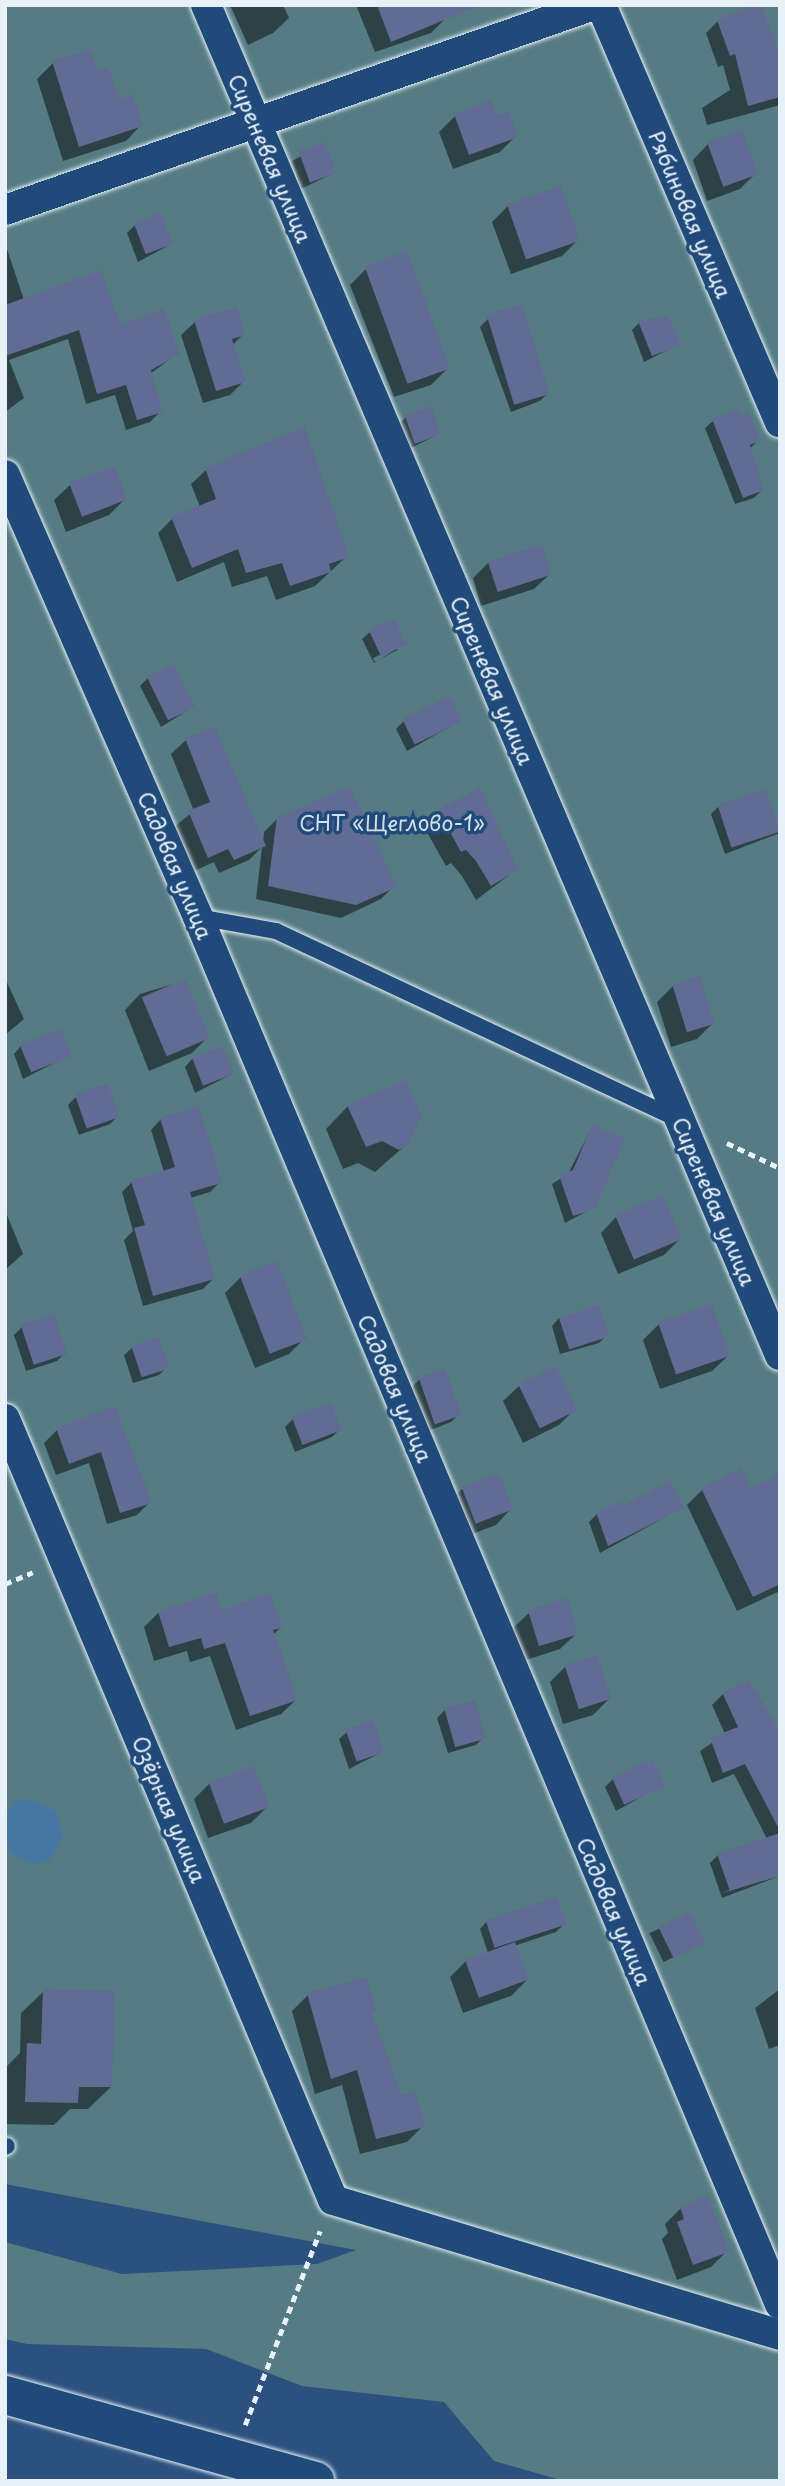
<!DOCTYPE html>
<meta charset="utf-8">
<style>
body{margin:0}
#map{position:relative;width:785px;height:2486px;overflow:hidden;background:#2c517f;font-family:"Playpen Sans",sans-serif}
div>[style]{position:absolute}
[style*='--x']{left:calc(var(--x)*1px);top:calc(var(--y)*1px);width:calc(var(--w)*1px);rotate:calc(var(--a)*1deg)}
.green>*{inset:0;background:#557c83}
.water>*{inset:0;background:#4778a3}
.shadow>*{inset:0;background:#0007;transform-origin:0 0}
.building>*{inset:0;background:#626b94;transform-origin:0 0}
.path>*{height:4.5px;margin-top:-2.25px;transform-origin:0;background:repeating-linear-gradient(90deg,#e8f1f8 0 7px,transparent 0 12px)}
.roads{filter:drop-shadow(0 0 2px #e8f1f8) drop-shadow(0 0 2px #e8f1f8)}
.service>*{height:16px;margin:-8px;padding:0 8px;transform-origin:8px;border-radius:8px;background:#1f4a7a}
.minor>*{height:30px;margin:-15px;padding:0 15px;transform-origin:15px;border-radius:15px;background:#1f4a7a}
.secondary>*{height:38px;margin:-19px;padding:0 19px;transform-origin:19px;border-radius:19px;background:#1f4a7a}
span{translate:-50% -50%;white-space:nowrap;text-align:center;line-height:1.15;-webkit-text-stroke:7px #1f4a7a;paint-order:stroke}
.street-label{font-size:21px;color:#e8f1f8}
.park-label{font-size:21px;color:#d2dfe6}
.frame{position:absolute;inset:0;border:7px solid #e8f1f8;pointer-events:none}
</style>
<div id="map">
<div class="green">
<div style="clip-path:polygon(5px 5px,780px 5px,780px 2481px,564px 2481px,494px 2461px,444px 2402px,302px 2386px,206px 2349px,27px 2344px,5px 2339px,5px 2242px,122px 2274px,317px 2264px,356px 2250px,5px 2184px)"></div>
</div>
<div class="water">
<div style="clip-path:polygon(33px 1800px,57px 1812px,63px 1836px,50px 1860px,32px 1864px,10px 1853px,5px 1819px,14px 1801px)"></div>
</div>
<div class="shadow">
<div style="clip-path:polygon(230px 5px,283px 5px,289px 18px,273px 33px,248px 45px)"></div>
<div style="clip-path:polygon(356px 5px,442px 5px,446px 18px,431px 33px,375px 52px)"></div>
<div style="clip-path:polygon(718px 21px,780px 60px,780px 105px,707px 125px,702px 108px,730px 90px,723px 65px,718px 67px,706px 33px)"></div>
<div style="clip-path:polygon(53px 63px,96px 73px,141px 125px,126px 141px,63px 161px,37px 79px)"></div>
<div style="clip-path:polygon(455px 116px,496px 118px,516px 136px,500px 152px,453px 169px,439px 132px)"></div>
<div style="clip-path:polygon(324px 144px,334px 173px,301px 189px,292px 161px)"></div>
<div style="clip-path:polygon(708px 144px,756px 173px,740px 189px,707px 201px,693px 160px)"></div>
<div style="clip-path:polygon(508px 206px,578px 240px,562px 256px,511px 274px,492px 222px)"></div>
<div style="clip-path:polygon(135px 225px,171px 244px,138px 262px,127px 233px)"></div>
<div style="clip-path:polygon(5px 243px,24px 300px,119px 327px,178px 353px,150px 374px,161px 411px,150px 422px,126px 430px,115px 395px,86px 404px,68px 339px,9px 360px,24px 398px,5px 412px)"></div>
<div style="clip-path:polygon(366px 269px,447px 369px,431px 385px,394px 397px,350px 285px)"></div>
<div style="clip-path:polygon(488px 319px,548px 393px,540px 401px,511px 412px,480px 327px)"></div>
<div style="clip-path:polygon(195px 322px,243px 334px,233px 345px,244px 381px,230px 395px,203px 403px,181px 335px)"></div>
<div style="clip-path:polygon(639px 323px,679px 344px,644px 362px,632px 330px)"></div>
<div style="clip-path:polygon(406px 417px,439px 434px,407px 450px,398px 425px)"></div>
<div style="clip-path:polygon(713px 421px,758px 441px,749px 449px,762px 490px,754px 498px,735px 504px,705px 428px)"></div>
<div style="clip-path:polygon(206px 470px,347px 556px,315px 586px,276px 600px,267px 576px,232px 587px,224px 562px,177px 582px,158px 533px,172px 519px,200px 507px,191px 484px)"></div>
<div style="clip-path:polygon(70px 485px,125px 499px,109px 515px,66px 532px,54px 500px)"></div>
<div style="clip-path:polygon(489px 562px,550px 574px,534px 589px,481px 606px,473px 578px)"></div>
<div style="clip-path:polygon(evenodd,370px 632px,404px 644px,374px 663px,362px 639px,370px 632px,397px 647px,397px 650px,375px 662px,373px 658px,397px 647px)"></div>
<div style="clip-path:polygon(148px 678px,193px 707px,161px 727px,140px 686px)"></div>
<div style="clip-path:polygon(404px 721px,460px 721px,407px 751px,396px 729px)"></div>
<div style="clip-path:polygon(214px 729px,263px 843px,264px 832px,278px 818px,394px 886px,381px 899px,341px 918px,256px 899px,262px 847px,249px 860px,219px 873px,214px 862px,194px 871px,174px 827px,194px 811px,171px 754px,186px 740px)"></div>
<div style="clip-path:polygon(479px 790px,516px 870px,476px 900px,462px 876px,451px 863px,446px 866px,424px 827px,439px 812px)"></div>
<div style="clip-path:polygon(765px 791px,780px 833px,725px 854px,711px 814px,719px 806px)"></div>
<div style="clip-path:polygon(5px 978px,24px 1019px,5px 1035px)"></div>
<div style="clip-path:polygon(184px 981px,208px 1037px,192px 1053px,149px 1071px,125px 1010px,140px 994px)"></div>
<div style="clip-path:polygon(673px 986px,713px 1023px,697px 1039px,671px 1047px,657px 1002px)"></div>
<div style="clip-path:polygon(21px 1046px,70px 1055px,23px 1079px,14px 1054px)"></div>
<div style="clip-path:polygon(192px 1059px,232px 1074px,195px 1093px,185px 1067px)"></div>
<div style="clip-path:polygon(76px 1097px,118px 1116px,110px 1124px,79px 1135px,68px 1105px)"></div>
<div style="clip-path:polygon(348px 1106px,407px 1144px,375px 1172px,358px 1163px,343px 1169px,326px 1129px)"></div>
<div style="clip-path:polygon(161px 1119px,220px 1182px,210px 1192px,190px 1198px,213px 1279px,203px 1289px,143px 1306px,124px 1240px,133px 1231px,122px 1192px,132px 1182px,164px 1172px,151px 1130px)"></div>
<div style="clip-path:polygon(592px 1127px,593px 1208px,565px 1223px,552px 1184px,568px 1174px)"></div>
<div style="clip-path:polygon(5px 1210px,23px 1254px,5px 1270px)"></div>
<div style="clip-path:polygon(616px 1217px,680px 1239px,664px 1255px,618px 1274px,601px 1233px)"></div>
<div style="clip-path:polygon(276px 1263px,305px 1338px,289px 1354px,255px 1368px,225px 1293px,241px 1277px)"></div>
<div style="clip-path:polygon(559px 1318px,607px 1335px,599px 1343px,560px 1354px,552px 1326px)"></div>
<div style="clip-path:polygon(659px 1324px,728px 1356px,712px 1371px,660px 1389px,643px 1340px)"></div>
<div style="clip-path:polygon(22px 1327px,65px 1353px,57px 1361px,26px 1371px,14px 1335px)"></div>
<div style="clip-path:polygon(158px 1339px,167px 1367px,159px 1375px,133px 1383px,124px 1355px,132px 1348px)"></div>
<div style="clip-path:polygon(420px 1379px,459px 1414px,451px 1422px,428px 1431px,412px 1387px)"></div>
<div style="clip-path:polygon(519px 1386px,575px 1409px,559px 1425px,523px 1443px,503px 1401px)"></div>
<div style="clip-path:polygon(330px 1404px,340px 1429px,332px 1437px,295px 1452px,285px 1427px,293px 1419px)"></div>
<div style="clip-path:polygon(114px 1408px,150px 1502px,137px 1515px,107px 1524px,89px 1463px,56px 1475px,44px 1443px,57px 1430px)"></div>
<div style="clip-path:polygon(780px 1476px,780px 1591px,737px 1611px,687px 1505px,702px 1490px,750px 1491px)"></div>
<div style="clip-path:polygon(462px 1489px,511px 1509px,496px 1525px,459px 1539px,446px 1505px)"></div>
<div style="clip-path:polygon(623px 1507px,682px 1508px,600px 1553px,589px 1522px,597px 1514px)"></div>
<div style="clip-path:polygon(159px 1612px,220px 1612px,280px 1628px,273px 1635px,296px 1700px,281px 1714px,236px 1730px,210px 1656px,190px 1662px,187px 1651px,154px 1661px,144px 1627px)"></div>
<div style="clip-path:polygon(529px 1613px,576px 1634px,560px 1649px,523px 1661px,513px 1628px)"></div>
<div style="clip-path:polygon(566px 1666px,609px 1699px,593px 1715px,563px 1724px,550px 1682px)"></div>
<div style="clip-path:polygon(723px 1694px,780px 1751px,780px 1870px,721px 1893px,780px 1876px,722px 1898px,710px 1863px,718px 1855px,767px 1839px,734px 1774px,712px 1783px,700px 1751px,725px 1734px,712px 1705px)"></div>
<div style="clip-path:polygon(445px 1710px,484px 1737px,476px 1745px,448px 1753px,437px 1718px)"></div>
<div style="clip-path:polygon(347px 1732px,382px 1752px,349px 1769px,339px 1739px)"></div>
<div style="clip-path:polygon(613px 1779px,663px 1785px,616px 1811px,605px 1787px)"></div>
<div style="clip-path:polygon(210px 1783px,267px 1807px,251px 1823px,208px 1838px,194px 1799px)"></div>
<div style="left:689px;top:1914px;width:32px;height:44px;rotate:64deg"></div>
<div style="clip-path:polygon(487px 1921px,564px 1924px,556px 1932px,514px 1946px,527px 1980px,511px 1996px,463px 2013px,450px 1977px,466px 1961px,488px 1953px,480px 1929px)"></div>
<div style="clip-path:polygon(780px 1989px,780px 2045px,769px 2049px,755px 2008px)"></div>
<div style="clip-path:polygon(44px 1991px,111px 2087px,88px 2109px,70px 2109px,54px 2125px,5px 2124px,5px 2068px,20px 2053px,21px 2013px)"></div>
<div style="clip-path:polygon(308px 1995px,374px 2010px,370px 2014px,400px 2097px,423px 2126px,407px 2142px,360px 2154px,342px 2085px,315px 2094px,292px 2011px)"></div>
<div style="clip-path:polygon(681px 2208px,727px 2251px,711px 2267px,677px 2280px,662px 2239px,668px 2233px,665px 2224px)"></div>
</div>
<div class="building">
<div style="clip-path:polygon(377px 5px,478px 5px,478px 6px,391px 42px)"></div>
<div style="clip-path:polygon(755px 5px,761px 5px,780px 55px,780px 97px,748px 106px,735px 54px,730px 56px,717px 20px)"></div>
<div style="clip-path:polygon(91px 49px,98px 70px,108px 67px,119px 99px,133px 94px,143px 126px,79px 147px,52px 61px)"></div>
<div style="clip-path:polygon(491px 100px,497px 115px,508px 111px,518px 137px,469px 155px,454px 114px)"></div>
<div style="left:742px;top:130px;width:47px;height:37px;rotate:70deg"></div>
<div style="left:325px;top:142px;width:33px;height:28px;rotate:70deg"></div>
<div style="left:561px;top:186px;width:58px;height:57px;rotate:71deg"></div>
<div style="left:161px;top:213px;width:33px;height:29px;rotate:69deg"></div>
<div style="left:407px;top:251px;width:125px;height:45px;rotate:70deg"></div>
<div style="clip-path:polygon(101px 270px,120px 325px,163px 309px,180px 354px,151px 370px,163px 412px,137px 420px,126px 385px,97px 394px,79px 330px,5px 356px,5px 305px)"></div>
<div style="left:522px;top:304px;width:94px;height:37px;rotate:73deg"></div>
<div style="clip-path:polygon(237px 307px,245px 335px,232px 339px,246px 382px,216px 391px,194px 320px)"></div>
<div style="clip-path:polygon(668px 315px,681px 345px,652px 356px,638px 321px)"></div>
<div style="left:431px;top:406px;width:30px;height:28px;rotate:70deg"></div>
<div style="clip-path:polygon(739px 409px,741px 416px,749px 413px,760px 441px,750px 445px,764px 490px,743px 498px,712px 419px)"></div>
<div style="clip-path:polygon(305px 427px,349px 557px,329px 564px,331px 572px,290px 586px,282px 563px,246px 573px,238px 549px,192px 568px,171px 517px,216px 499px,205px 468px)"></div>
<div style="left:114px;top:466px;width:36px;height:48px;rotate:69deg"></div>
<div style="left:542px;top:544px;width:32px;height:57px;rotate:72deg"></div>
<div style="left:394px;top:618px;width:29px;height:28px;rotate:65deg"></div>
<div style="left:174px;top:664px;width:48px;height:30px;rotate:64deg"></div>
<div style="left:450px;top:696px;width:28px;height:53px;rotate:64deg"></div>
<div style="clip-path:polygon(215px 727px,266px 846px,234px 860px,228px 849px,208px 858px,188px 811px,210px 802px,185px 738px)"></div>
<div style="clip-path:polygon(350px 787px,397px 887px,356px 905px,268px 886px,277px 817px)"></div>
<div style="clip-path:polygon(480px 787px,518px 870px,491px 886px,476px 861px,466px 850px,461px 852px,438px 810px)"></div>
<div style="left:766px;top:789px;width:45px;height:51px;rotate:72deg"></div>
<div style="left:700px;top:976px;width:50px;height:29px;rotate:73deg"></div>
<div style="left:185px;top:979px;width:64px;height:47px;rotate:67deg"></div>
<div style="left:61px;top:1029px;width:29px;height:44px;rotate:68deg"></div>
<div style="left:223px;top:1046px;width:30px;height:33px;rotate:69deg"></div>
<div style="clip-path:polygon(406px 1080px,422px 1116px,408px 1145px,399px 1150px,382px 1141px,366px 1147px,347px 1105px)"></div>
<div style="left:108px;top:1083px;width:36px;height:35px;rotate:71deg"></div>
<div style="clip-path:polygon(199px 1106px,222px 1183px,190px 1192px,215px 1279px,153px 1296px,134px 1228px,145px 1225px,131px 1181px,175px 1167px,160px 1118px)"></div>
<div style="clip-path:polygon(592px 1125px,625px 1138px,595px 1209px,573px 1216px,559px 1175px,573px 1170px)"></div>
<div style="left:663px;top:1195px;width:48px;height:52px;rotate:67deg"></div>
<div style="left:277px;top:1261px;width:84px;height:40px;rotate:69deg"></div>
<div style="left:712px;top:1304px;width:55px;height:57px;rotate:71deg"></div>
<div style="left:599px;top:1305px;width:33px;height:42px;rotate:72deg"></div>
<div style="left:54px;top:1314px;width:42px;height:35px;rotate:72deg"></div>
<div style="left:159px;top:1337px;width:33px;height:29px;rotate:72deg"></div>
<div style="left:556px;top:1366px;width:49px;height:42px;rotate:64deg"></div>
<div style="left:445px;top:1368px;width:50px;height:28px;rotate:71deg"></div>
<div style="left:331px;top:1402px;width:30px;height:42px;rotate:69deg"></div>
<div style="clip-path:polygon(115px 1406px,152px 1503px,120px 1513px,101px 1452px,69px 1464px,56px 1428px)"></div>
<div style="clip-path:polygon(741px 1468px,751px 1488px,780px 1474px,780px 1584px,753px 1597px,701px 1488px)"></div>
<div style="left:499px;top:1473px;width:39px;height:40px;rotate:69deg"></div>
<div style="clip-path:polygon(671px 1481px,684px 1508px,608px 1546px,596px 1512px,622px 1501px,624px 1505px)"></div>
<div style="clip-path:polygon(216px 1593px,221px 1610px,270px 1593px,282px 1628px,273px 1630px,298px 1700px,250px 1716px,225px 1643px,204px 1649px,201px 1638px,169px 1647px,158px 1611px)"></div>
<div style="left:567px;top:1598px;width:38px;height:41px;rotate:73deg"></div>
<div style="left:597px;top:1655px;width:46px;height:34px;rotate:72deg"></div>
<div style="clip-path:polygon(749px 1680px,780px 1732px,780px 1831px,745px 1764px,723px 1773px,710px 1738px,738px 1727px,722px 1692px)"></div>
<div style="left:475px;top:1700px;width:40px;height:32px;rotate:74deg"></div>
<div style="left:373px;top:1720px;width:34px;height:29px;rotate:71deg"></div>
<div style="left:653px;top:1759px;width:30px;height:45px;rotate:66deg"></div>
<div style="left:254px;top:1766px;width:44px;height:48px;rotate:70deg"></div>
<div style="clip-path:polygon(780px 1833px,780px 1875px,730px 1891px,717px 1854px)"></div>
<div style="left:557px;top:1897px;width:29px;height:75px;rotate:72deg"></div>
<div style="left:690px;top:1912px;width:34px;height:35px;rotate:64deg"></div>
<div style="left:515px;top:1942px;width:40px;height:53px;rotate:70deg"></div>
<div style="clip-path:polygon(367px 1977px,376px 2011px,372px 2012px,401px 2095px,415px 2091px,425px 2127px,376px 2139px,357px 2070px,331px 2079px,307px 1993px)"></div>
<div style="clip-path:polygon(43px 1989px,115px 1991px,112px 2087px,79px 2087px,78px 2103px,25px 2102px,27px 2043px,41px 2044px)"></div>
<div style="clip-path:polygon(708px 2196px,729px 2252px,693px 2265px,677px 2222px,684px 2219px,680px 2207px)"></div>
</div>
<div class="path">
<div style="--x:727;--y:1143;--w:59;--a:25.3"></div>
<div style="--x:5;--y:1584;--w:30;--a:-23"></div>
<div style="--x:245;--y:2425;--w:208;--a:-68.9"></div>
</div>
<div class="roads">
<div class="service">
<div style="--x:198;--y:917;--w:79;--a:10.2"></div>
<div style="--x:276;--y:931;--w:445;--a:25.1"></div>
<div style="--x:5;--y:2147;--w:2;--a:-27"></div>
</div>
<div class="minor">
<div style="--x:206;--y:5;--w:1467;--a:66.97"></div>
<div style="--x:601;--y:5;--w:454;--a:66.8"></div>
<div style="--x:5;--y:210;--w:624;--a:-19.19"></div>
<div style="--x:5;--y:475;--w:482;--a:66.4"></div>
<div style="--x:198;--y:917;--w:1504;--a:67.24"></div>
<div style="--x:5;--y:1419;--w:847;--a:67.22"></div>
<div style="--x:333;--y:2200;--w:467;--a:16.8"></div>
</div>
<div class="secondary">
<div style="--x:5;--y:2395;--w:322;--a:15.5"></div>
</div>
</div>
<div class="street-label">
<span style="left:271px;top:158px;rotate:67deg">Сиреневая улица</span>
<span style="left:691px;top:214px;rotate:67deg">Рябиновая улица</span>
<span style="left:493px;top:680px;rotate:67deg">Сиреневая улица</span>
<span style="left:176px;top:865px;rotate:67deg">Садовая улица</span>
<span style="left:715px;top:1201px;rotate:67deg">Сиреневая улица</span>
<span style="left:396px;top:1388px;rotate:67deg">Садовая улица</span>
<span style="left:170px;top:1809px;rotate:67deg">Озёрная улица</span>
<span style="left:615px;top:1911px;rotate:67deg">Садовая улица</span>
</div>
<div class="park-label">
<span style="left:392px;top:822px">СНТ «Щеглово-1»</span>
</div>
<div class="frame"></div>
</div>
